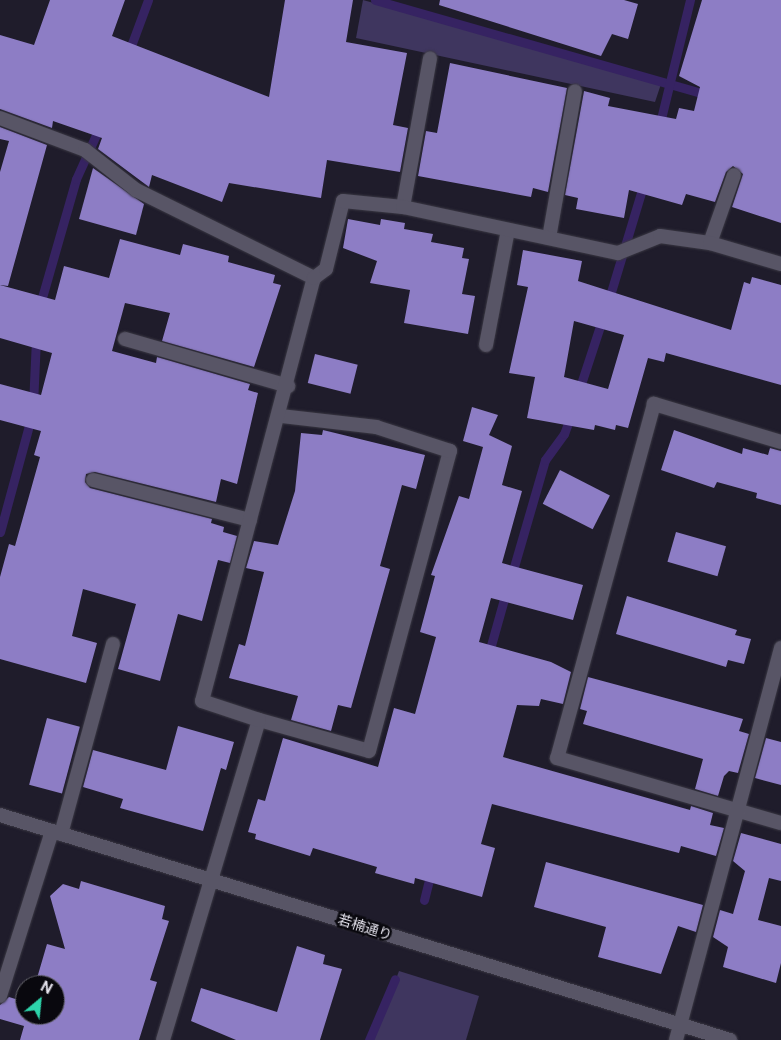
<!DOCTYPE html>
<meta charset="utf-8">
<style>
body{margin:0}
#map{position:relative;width:781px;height:1040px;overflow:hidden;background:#1f1c2b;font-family:"Public Sans","Noto Sans JP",sans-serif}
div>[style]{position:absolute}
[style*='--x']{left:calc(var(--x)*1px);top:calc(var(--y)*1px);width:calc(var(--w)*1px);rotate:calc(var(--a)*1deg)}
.green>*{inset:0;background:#3f365f}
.stream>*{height:9px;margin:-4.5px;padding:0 4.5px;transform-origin:4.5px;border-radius:4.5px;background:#362362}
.building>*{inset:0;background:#8d7dc5;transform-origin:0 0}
.roads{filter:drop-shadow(0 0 1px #3a3843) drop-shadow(0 0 1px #3a3843)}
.minor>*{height:14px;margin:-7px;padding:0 7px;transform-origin:7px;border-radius:7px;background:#585566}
.tertiary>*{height:14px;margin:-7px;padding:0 7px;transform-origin:7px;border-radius:7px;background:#585566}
span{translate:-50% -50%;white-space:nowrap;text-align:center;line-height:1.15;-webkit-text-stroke:5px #09080e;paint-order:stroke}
.street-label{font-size:14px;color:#e6e4ee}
.north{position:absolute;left:15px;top:975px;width:50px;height:50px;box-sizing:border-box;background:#09080e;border:1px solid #616068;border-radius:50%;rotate:28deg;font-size:14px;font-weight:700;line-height:20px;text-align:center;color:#e6e4ee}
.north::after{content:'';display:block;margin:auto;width:18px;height:22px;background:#2dd4ab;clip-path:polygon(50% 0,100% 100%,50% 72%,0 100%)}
</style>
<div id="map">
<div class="green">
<div style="clip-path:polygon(363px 0,661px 84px,655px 102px,356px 38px)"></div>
<div style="clip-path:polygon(399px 971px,479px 996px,466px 1040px,373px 1040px)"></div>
</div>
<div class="stream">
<div style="--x:375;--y:0;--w:347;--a:15.9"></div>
<div style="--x:128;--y:54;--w:58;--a:-69.7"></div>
<div style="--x:659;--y:127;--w:131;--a:-76.3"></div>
<div style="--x:608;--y:302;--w:124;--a:-73.2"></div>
<div style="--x:39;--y:308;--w:134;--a:-74"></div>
<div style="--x:76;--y:179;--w:58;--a:-65.6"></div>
<div style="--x:578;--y:393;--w:80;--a:-71.8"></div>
<div style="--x:33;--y:405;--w:67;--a:-87.4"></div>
<div style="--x:0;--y:532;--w:118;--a:-74.8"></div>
<div style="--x:511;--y:577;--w:122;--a:-73.8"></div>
<div style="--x:545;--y:460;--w:32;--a:-54"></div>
<div style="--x:564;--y:434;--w:20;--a:-70"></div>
<div style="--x:488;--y:656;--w:66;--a:-74.3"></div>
<div style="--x:424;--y:900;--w:29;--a:-76"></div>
<div style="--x:369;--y:1040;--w:66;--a:-66.9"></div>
</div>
<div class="building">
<div style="clip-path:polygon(50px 0,125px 0,112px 36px,269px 97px,285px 0,353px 0,346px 42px,407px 53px,393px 125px,408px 128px,400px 172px,327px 160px,321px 198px,229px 183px,222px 202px,152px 175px,149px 187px,98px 149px,102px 138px,53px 121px,52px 128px,0 109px,0 35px,34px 45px)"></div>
<div style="clip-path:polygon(440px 0,624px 0,638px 4px,628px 39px,612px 34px,601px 56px,439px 5px)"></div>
<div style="clip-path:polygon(702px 0,781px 0,781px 223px,732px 207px,743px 174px,733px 166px,726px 172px,715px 202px,686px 194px,682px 205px,629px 190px,624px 218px,576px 209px,578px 198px,565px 195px,584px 91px,610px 98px,608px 106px,676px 119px,679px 108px,694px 111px,700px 87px,679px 76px)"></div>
<div style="clip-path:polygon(450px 63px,567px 88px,548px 192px,533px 188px,531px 197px,418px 176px,426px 131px,437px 133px)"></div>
<div style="clip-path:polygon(0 127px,47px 145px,8px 286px,0 285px,0 172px,9px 141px,0 139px)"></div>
<div style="clip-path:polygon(93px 168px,144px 204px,136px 235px,79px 219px)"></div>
<div style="clip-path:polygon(348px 219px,380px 225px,381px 219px,405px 223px,404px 229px,433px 234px,431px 242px,464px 248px,462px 258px,469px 259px,462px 294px,475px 296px,468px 334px,404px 323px,410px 290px,370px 283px,377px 261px,343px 248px)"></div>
<div style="clip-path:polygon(120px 239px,180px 255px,183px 244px,229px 256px,228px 262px,275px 275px,273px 283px,281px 285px,254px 367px,162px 341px,170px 313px,125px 303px,112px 351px,156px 363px,157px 357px,250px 384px,248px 390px,258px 393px,237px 484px,221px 479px,216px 502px,95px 472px,86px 474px,85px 482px,90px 488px,212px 519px,211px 523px,224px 527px,223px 532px,237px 536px,230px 563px,218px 560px,202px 621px,178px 614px,160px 681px,118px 669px,136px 604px,83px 589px,72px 636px,97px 643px,86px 683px,0 659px,0 577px,9px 544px,15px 546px,40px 457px,34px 455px,41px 431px,0 420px,0 384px,41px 395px,52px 353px,0 338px,0 285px,55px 300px,64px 266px,109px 278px)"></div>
<div style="clip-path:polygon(evenodd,523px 250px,582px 261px,578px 281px,731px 330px,744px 282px,750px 284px,752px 277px,781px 285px,781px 385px,666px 353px,664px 362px,648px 358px,628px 428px,616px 425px,615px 430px,595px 425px,594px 430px,527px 418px,535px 377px,509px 373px,528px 287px,517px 285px,523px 250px,574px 321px,624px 335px,608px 389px,564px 377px,574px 321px)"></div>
<div style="left:315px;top:354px;width:44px;height:30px;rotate:14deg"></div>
<div style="clip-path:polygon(472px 407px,498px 415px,489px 435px,512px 446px,502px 485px,522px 491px,502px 563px,583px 585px,573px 620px,491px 598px,479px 642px,551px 662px,571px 672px,563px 704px,541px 699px,539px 706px,517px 705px,503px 757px,690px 810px,691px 806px,713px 813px,710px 825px,724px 828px,716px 856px,681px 846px,679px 853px,492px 804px,481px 844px,495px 848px,482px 897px,415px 878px,414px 884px,375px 873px,377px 867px,313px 848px,310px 856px,255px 839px,256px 834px,248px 832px,258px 799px,265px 801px,283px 738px,378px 767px,394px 708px,415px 714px,436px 637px,420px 632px,435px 576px,431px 575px,459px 496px,469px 499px,483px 447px,463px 441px)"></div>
<div style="clip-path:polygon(323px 430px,425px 455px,416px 489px,402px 485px,380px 566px,390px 569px,351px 708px,338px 705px,331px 731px,291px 720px,298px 696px,229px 678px,239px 644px,245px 646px,264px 572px,246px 568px,254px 541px,278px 545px,295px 491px,301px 433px,322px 435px)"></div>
<div style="clip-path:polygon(674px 430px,742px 454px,743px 448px,768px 455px,770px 448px,781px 451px,781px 505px,756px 498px,757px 493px,717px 482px,714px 488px,661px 470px)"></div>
<div style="left:560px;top:470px;width:56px;height:38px;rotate:27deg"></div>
<div style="left:676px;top:532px;width:52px;height:31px;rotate:16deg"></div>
<div style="clip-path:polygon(627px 596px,737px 630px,735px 635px,751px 639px,744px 664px,728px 660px,726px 667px,616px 634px)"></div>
<div style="clip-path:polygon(588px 677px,743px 719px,739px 731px,749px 734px,738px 773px,729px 771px,724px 776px,718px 796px,695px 789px,703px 759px,583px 724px,587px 711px,580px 709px)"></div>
<div style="left:47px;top:718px;width:34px;height:69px;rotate:15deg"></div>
<div style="clip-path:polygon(178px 726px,234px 742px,226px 770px,221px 768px,203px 831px,120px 808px,123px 799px,83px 787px,93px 750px,166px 770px)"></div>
<div style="clip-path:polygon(766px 738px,781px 742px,781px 785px,755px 778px)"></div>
<div style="clip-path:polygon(741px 833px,781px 844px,781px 881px,769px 878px,758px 920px,781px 926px,781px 963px,776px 983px,723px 967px,728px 947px,713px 937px,720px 910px,733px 914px,745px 871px,733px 861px)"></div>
<div style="clip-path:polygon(546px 862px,703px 905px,696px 932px,678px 926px,661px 974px,598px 957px,606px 927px,534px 907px)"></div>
<div style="clip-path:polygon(81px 881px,165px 906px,162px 919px,169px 921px,150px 980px,157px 982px,139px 1040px,20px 1040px,24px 1026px,0 1019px,0 1005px,9px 997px,25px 1002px,25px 1015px,55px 1015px,55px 985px,35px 985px,47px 944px,65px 949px,50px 896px,63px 884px,79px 889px)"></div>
<div style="clip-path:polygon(297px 946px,325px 955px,323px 964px,342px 969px,320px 1040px,236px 1040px,191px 1021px,201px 988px,277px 1012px)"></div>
</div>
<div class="roads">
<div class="minor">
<div style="--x:0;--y:118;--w:91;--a:20.6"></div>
<div style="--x:85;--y:150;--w:65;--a:38.1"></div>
<div style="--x:136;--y:190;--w:199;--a:26.3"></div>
<div style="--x:403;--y:207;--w:151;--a:-79.7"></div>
<div style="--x:549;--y:238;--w:149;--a:-80"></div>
<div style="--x:710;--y:243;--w:72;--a:-70.6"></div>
<div style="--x:125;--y:339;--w:170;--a:16.1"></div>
<div style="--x:486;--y:345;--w:117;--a:-79.2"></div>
<div style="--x:781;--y:442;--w:133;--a:-163.3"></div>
<div style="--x:654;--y:404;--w:367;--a:105.3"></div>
<div style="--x:557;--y:758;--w:233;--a:16.2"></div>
<div style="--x:93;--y:480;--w:162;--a:14.3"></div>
<div style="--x:259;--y:720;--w:114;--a:15.7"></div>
<div style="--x:369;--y:751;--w:311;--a:-74.9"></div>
<div style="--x:450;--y:451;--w:78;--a:-162"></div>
<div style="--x:376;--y:427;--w:96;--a:-173.4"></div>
<div style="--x:61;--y:834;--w:197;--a:-74.7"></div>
<div style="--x:0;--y:996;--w:173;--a:-72.5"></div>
<div style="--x:163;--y:1040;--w:334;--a:-73.3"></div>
<div style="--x:259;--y:720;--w:60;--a:-161.6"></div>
<div style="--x:202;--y:701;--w:438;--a:-75.2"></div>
<div style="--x:314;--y:278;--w:15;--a:-37"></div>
<div style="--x:326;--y:269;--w:70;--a:-76"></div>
<div style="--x:343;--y:201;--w:60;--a:5.7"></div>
<div style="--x:403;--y:207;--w:220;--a:12.1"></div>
<div style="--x:618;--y:253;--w:45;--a:-22"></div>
<div style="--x:660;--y:236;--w:50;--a:8"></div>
<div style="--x:710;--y:243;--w:74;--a:16.5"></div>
<div style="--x:676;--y:1040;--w:406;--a:-75"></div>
</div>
<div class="tertiary">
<div style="--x:0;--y:815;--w:764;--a:17.13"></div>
</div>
</div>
<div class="street-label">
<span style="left:365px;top:927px;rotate:17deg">若楠通り</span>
</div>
<div class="north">N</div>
</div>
